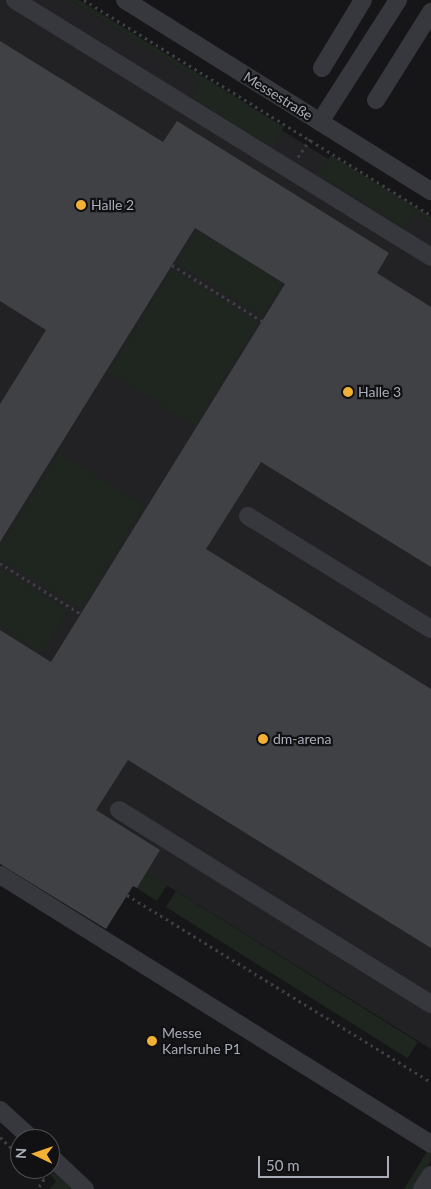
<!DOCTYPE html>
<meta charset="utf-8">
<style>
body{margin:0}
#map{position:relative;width:431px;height:1189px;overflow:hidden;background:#161618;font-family:Lato,sans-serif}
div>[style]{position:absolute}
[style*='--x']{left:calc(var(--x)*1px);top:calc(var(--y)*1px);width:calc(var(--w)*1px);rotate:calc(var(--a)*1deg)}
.built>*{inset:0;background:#222225}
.green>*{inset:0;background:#1e261f;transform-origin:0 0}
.building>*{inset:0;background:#404145}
.path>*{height:3px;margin-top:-1.5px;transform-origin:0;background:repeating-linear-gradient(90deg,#3d3f44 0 2.5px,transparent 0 6.5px)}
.minor>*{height:18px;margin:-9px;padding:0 9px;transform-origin:9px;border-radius:9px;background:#37383d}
.dots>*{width:14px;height:14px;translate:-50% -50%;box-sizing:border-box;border:2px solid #111113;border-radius:50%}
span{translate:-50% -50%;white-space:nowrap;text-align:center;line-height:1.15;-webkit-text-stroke:4.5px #111113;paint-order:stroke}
.street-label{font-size:14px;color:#a8adb8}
.poi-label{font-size:14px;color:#a8adb8}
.left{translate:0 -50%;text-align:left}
.north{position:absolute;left:10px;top:1129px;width:50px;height:50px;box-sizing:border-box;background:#111113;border:1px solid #4d4f55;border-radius:50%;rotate:273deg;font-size:14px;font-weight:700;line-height:20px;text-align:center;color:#a8adb8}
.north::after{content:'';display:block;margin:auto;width:18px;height:22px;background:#f2b134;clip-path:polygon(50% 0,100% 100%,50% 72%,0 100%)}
.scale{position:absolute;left:258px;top:1156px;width:131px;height:22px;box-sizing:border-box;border:2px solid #a8adb8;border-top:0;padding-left:6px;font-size:15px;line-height:18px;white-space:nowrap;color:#a8adb8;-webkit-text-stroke:4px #111113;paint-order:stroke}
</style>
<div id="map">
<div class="built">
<div style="clip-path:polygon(0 0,70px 0,431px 222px,431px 1049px,147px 873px,137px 888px,0 803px)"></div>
</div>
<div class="green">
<div style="clip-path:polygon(70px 0,79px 0,284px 127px,273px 147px,192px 98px,201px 81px)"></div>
<div style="clip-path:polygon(331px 155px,431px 217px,431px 222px,415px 212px,405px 228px,319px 175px)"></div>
<div style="left:197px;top:230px;width:101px;height:39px;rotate:32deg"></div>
<div style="left:173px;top:269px;width:101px;height:122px;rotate:32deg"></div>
<div style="clip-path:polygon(59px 453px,144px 505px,81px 609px,0 559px,0 548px)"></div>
<div style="clip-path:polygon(0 568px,68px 610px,42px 653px,0 626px)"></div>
<div style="left:147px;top:872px;width:24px;height:19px;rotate:33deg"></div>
<div style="left:176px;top:891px;width:285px;height:19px;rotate:32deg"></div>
<div style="clip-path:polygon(428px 1150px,431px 1151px,431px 1161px,413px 1189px,404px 1189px)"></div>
<div style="clip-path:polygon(45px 1169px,50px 1169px,71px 1189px,50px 1189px,56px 1181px)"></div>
</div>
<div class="building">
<div style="clip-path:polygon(0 41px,163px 142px,177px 121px,389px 253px,377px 273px,431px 307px,431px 567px,261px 462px,206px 549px,431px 689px,431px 948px,128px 760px,96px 810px,160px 850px,137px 888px,133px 886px,106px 929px,0 864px,0 630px,51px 662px,285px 284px,195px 228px,0 542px,0 404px,46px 330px,0 301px)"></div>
</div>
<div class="path">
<div style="--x:84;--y:0;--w:408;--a:31.8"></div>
<div style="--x:298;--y:157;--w:22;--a:-56"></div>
<div style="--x:172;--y:265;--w:106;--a:31.9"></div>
<div style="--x:0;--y:563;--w:96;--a:32.2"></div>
<div style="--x:127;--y:895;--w:357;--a:31.6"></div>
<div style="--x:0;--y:1137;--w:28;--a:44"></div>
<div style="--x:34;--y:1169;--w:14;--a:45"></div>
<div style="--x:44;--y:1179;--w:9;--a:122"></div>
</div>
<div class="minor">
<div style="--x:15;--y:0;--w:489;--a:31.7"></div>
<div style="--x:125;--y:0;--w:361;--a:32"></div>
<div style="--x:322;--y:68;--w:79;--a:-58.9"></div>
<div style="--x:376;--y:100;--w:104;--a:-58"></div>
<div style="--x:320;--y:122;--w:145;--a:-57.4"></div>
<div style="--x:248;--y:516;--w:215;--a:31.7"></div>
<div style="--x:119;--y:810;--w:367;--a:31.9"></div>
<div style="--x:0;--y:875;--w:508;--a:31.97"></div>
<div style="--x:0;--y:1110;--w:43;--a:42.2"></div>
<div style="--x:50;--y:1156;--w:48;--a:43.3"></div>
<div style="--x:422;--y:1189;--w:17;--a:-57"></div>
</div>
<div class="dots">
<div style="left:81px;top:205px;background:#f2b134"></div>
<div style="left:348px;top:392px;background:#f2b134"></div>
<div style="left:263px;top:739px;background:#f2b134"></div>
<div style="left:152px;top:1041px;background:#f2b134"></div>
</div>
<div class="street-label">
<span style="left:278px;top:96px;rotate:32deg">Messestraße</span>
</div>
<div class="poi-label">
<span class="left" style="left:91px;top:205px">Halle 2</span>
<span class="left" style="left:358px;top:392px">Halle 3</span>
<span class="left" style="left:273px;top:739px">dm-arena</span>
<span class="left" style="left:162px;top:1041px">Messe<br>Karlsruhe P1</span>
</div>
<div class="north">N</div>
<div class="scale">50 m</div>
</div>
